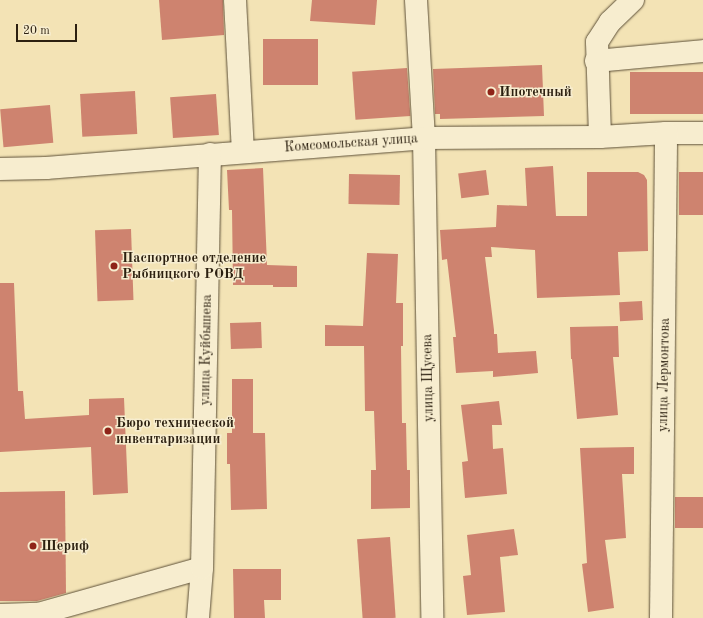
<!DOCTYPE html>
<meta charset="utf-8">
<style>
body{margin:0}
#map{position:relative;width:703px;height:618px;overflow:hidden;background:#f3e3b5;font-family:"Old Standard TT",serif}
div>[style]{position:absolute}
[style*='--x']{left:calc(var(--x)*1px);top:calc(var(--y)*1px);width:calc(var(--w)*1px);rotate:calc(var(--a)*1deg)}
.building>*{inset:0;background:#ce836f;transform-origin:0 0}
.roads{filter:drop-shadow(0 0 1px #5e5139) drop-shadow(0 0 1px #5e5139)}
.minor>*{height:22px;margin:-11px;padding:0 11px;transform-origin:11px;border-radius:11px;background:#f7edcf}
.dots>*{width:11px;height:11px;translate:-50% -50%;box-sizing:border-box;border:2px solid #f7edcf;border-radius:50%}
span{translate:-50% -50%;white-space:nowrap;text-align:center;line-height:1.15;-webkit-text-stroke:3px #f7edcf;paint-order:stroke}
.poi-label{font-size:14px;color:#2c2010;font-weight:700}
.left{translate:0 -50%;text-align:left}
.street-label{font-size:14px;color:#2c2010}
.scale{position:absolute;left:16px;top:24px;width:61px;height:18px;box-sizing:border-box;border:2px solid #2c2010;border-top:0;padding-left:5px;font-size:12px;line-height:14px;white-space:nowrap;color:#2c2010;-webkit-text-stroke:3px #f7edcf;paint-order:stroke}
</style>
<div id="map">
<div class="building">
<div style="clip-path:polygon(159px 0,223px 0,224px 35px,162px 40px)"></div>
<div style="clip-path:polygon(312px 0,377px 0,375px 25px,310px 21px)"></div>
<div style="left:263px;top:39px;width:55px;height:46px"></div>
<div style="clip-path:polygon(542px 65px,544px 116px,440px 119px,440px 114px,435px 114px,433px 69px)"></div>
<div style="left:407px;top:68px;width:48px;height:55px;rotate:86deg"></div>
<div style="left:703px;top:72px;width:42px;height:73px;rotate:90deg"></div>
<div style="left:135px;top:91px;width:43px;height:55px;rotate:87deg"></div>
<div style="left:216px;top:94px;width:41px;height:46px;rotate:86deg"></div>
<div style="left:50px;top:105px;width:38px;height:50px;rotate:85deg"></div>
<div style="clip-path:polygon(553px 166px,556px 216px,587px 216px,587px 172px,638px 172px,644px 175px,647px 180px,648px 251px,618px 252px,620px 295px,537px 298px,535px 250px,491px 247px,492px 257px,485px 257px,494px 330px,494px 334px,497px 334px,498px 353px,536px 351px,538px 373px,493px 377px,493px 371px,456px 373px,453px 337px,456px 337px,447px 259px,442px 260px,440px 230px,496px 227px,497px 205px,527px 206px,525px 168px)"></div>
<div style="clip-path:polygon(263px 168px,267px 265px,297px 266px,297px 287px,273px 287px,273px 285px,233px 285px,232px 210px,229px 210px,227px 170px)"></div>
<div style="left:486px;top:170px;width:25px;height:28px;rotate:83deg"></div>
<div style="left:703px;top:172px;width:43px;height:24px;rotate:90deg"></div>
<div style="left:349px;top:174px;width:51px;height:30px;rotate:1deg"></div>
<div style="left:131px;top:229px;width:71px;height:36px;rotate:88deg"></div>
<div style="clip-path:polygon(367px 253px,398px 254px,396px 303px,403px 303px,403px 346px,401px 346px,402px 423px,406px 423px,407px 470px,410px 470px,410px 508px,371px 509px,371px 470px,376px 470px,374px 411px,365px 411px,364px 346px,325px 346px,325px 325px,363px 326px)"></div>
<div style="clip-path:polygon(0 283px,14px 283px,18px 391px,23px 391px,25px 419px,89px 415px,89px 399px,124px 398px,128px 493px,93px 495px,91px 447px,0 452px)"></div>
<div style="left:642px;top:301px;width:19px;height:23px;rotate:87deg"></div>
<div style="left:261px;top:322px;width:26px;height:31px;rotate:88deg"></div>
<div style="clip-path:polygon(618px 326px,619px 357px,613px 357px,618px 415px,577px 419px,572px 359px,571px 359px,570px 327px)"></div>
<div style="clip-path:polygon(232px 379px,253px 379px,253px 433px,265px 433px,267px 509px,231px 510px,230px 464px,227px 464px,227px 433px,232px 433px)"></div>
<div style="clip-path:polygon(499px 401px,502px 425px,492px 425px,493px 449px,503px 448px,507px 494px,465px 498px,462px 462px,468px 461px,461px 405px)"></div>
<div style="clip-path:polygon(634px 447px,634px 474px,622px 474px,626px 538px,605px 540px,614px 608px,588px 612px,582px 564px,587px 563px,580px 448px)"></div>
<div style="clip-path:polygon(65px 491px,66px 593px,37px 601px,0 601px,0 492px)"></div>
<div style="left:703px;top:497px;width:31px;height:28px;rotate:90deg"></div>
<div style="clip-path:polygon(514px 529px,518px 555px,500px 557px,505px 612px,467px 615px,463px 576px,471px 575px,467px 535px)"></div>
<div style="left:390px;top:537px;width:81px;height:33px;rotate:86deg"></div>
<div style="clip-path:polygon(233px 569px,281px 569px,281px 600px,264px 600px,265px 618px,234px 618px)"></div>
</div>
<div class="roads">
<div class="minor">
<div style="--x:235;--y:0;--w:151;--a:87"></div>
<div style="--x:416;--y:0;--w:138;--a:86.7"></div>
<div style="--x:424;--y:138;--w:480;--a:89"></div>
<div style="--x:596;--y:61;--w:107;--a:-5.3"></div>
<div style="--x:600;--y:137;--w:95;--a:-91.8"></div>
<div style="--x:597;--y:42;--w:24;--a:-57"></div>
<div style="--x:610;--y:22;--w:32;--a:-44"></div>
<div style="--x:0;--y:169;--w:46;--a:-1.2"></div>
<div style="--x:46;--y:168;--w:379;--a:-4.5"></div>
<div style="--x:424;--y:138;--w:176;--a:-0.3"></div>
<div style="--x:600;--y:137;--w:66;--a:-3.5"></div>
<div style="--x:666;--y:133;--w:37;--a:0"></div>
<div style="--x:0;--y:615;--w:38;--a:-2"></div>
<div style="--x:38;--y:614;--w:170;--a:-15.7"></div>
<div style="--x:198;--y:618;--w:50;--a:-85.4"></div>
<div style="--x:202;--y:568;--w:414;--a:-88.9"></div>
<div style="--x:661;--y:618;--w:485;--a:-89.4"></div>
</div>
</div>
<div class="dots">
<div style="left:491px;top:92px;background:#8f2418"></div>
<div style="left:114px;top:266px;background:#8f2418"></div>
<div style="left:108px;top:431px;background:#8f2418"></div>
<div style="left:33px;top:546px;background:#8f2418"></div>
</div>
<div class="poi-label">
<span class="left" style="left:499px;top:92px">Ипотечный</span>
<span class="left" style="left:122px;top:266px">Паспортное отделение<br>Рыбницкого РОВД</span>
<span class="left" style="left:116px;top:431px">Бюро технической<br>инвентаризации</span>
<span class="left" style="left:41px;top:546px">Шериф</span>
</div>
<div class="street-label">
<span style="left:351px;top:143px;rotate:-4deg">Комсомольская улица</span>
<span style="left:206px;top:350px;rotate:-89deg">улица Куйбышева</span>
<span style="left:664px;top:375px;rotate:-89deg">улица Лермонтова</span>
<span style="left:428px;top:378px;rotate:-91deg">улица Щусева</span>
</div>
<div class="scale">20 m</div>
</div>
